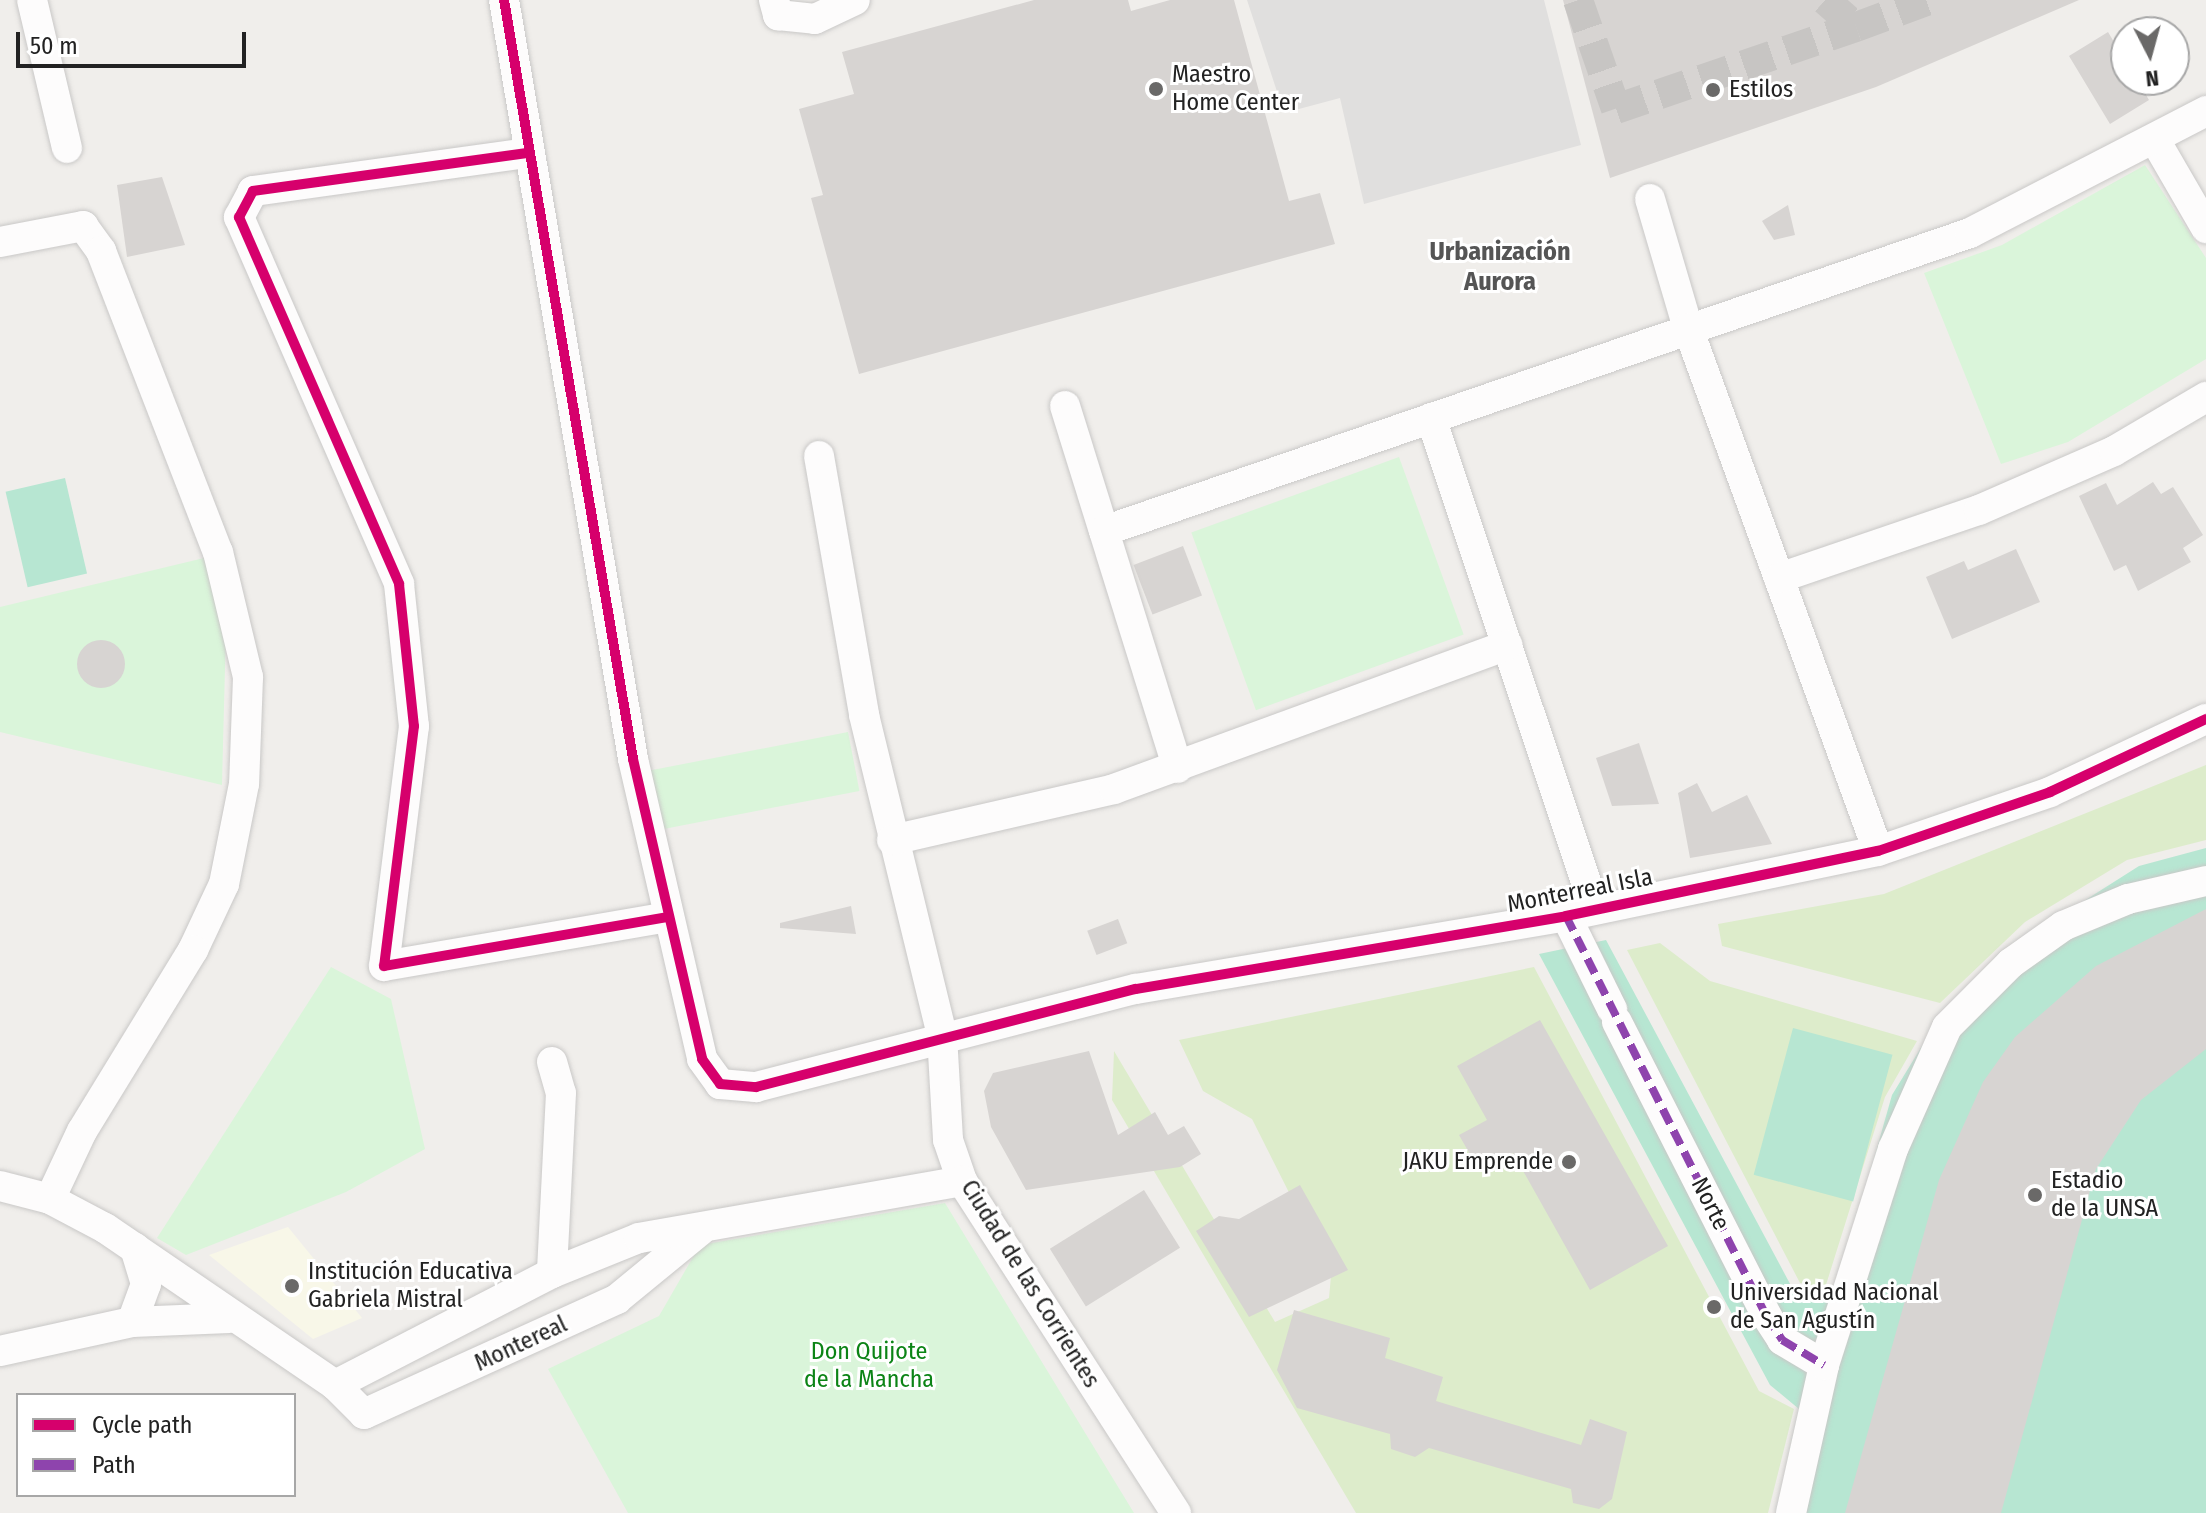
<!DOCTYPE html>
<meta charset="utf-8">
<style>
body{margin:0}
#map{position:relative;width:2206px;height:1513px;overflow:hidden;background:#f0eeeb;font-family:"Fira Sans Condensed",sans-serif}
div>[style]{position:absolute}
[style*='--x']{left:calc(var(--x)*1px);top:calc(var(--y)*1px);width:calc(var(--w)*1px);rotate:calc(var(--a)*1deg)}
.education>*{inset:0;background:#f8f7e8}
.grass>*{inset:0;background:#ddeccb}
.park>*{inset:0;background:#daf5da;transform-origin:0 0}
.pitch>*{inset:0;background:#b7e6d2;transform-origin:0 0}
.parking>*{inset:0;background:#e0dfde}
.building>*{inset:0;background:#d7d4d2;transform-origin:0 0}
.round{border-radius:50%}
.minor-tunnel>*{height:30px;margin-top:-15px;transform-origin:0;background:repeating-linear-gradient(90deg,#c7c5c3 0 30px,transparent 0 45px)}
.roads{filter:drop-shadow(0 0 2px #c9c8c7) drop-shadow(0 0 2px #c9c8c7)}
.minor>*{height:30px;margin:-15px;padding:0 15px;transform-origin:15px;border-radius:15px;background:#fdfcfc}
.quiet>*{height:8px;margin-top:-4px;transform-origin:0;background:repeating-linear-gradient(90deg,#8e44ad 0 16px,transparent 0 24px)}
.cycleway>*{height:10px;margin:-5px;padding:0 5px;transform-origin:5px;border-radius:5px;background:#d6006c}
.dots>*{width:22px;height:22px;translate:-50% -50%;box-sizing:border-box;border:4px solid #fff;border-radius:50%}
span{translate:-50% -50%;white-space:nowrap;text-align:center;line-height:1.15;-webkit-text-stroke:6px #fff;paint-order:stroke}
.poi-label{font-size:24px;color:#222}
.left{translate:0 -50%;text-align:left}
.right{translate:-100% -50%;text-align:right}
.street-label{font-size:24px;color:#222}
.park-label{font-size:24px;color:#0c8416}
.neighbourhood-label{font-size:26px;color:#555;font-weight:700}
.legend{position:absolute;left:16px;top:1393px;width:280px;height:104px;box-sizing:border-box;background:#fff;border:2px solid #a7a7a7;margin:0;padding:10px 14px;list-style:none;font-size:24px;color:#222}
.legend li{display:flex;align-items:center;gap:16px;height:40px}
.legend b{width:40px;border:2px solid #a7a7a7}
.north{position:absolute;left:2110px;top:16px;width:80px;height:80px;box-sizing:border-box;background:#fff;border:2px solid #a7a7a7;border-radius:50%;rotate:174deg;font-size:22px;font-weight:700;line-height:32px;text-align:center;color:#222}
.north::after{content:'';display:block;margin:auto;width:28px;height:36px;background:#6a6968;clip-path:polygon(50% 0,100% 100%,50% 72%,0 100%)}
.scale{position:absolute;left:16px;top:32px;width:230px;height:36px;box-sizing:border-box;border:4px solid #222;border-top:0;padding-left:10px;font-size:24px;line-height:28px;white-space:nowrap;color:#222;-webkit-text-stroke:6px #fff;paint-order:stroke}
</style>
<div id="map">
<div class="education">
<div style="clip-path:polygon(288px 1227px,362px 1318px,313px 1339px,209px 1255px)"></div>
</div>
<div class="grass">
<div style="clip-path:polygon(2206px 765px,2206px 840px,2127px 860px,2025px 922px,1940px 1003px,1722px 946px,1718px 924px,1884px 894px)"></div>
<div style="clip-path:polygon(1660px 943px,1710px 981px,1917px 1041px,1885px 1097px,1825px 1288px,1800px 1283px,1627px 950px)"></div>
<div style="clip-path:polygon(1534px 967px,1759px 1391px,1794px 1409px,1768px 1513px,1356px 1513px,1112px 1100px,1114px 1051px,1275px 1322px,1329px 1298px,1331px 1276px,1252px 1119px,1203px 1091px,1179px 1040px)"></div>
</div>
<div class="park">
<div style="clip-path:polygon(2145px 165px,2206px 258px,2206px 359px,2068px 442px,2001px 464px,1924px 273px,2002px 245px)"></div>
<div style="left:1399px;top:457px;width:189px;height:221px;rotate:70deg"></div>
<div style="clip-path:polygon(204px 558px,226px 629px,222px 785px,0 732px,0 607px)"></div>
<div style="left:848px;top:732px;width:60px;height:202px;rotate:79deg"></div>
<div style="clip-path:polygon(331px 967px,391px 999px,425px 1149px,346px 1192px,186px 1255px,157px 1238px)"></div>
<div style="clip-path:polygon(945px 1203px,1134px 1513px,628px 1513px,548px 1369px,659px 1316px,700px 1245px)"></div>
</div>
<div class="pitch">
<div style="left:65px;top:478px;width:98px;height:61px;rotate:77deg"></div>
<div style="clip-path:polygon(2206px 848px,2206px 1513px,1776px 1513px,1799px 1409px,1770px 1385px,1539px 954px,1606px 940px,1796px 1295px,1834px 1300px,1892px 1095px,1941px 1015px,2032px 934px,2139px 866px)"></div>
<div style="left:1793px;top:1028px;width:103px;height:152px;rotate:15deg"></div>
</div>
<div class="parking">
<div style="clip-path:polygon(1247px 0,1544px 0,1581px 145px,1364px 204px,1340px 98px,1284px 113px)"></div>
</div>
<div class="building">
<div style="clip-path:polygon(1034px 0,1128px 0,1131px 11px,1170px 0,1234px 0,1289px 201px,1320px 193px,1335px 244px,859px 374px,811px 198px,823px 195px,799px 109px,854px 94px,842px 52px)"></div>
<div style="clip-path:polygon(1563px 0,2079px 0,1876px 87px,1610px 178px)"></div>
<div style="clip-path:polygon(2108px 32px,2126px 62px,2126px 80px,2137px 80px,2149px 100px,2110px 124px,2069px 56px)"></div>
<div style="clip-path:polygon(162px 177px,185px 245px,127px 257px,117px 185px)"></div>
<div style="clip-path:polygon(1788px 205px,1795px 235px,1774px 240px,1762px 221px)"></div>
<div style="clip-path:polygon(2153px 482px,2161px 494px,2173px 487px,2203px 535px,2183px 548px,2191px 562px,2138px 591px,2126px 565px,2114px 571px,2079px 496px,2106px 483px,2117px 505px)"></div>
<div style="left:1183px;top:546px;width:53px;height:53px;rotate:69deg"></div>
<div style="clip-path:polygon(2016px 549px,2040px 602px,1952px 639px,1926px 577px,1964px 561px,1968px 570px)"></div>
<div class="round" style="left:77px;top:640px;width:48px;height:48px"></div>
<div style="clip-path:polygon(1639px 743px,1659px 804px,1612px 806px,1596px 758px)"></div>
<div style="clip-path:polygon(1697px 783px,1712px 812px,1747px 795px,1772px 844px,1690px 858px,1678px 793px)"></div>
<div style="clip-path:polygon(851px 906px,856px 934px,780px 928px,780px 923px)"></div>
<div style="clip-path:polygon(2206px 909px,2206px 1049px,2141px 1100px,2096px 1169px,2001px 1513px,1845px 1513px,1939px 1180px,1983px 1082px,2015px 1037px,2096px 966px)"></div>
<div style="left:1118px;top:919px;width:26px;height:33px;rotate:69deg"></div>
<div style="clip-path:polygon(1540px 1020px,1668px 1246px,1590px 1290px,1513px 1153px,1480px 1172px,1459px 1135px,1487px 1120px,1457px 1066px)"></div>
<div style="clip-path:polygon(1089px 1051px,1118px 1135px,1155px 1112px,1168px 1135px,1184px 1126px,1201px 1154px,1180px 1167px,1026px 1190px,991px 1127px,984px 1091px,993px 1073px)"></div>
<div style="clip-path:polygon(1300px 1185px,1348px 1270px,1249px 1317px,1196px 1231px,1219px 1216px,1239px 1219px)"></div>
<div style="left:1144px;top:1190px;width:68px;height:111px;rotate:58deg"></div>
<div style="clip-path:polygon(1294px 1310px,1390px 1338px,1385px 1358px,1443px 1377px,1436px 1401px,1581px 1445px,1590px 1419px,1627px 1432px,1612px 1499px,1599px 1509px,1573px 1503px,1571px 1489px,1429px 1448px,1415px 1457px,1391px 1449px,1390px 1434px,1297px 1408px,1277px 1370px)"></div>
</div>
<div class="minor-tunnel">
<div style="--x:1578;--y:0;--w:115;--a:70.8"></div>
<div style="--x:1616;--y:109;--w:254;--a:-18.9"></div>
<div style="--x:1825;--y:0;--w:41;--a:41.1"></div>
<div style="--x:1856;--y:27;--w:78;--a:-20.3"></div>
</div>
<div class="roads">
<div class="minor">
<div style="--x:32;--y:0;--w:152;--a:76.7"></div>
<div style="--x:504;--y:0;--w:770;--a:80.35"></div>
<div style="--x:633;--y:759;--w:308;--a:77"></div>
<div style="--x:702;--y:1059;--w:31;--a:54"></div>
<div style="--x:720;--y:1084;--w:36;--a:5"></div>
<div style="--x:756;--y:1087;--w:392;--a:-14.5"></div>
<div style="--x:1136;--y:989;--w:436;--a:-9.6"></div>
<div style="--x:1566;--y:916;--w:319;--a:-11.8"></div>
<div style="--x:1878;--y:851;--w:182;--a:-18.9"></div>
<div style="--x:2050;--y:792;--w:172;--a:-25.1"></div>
<div style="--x:774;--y:0;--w:16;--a:75"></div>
<div style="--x:778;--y:15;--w:37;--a:6"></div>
<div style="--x:815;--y:19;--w:44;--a:-25.4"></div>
<div style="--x:2155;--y:140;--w:102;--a:59.9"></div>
<div style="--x:527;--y:153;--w:277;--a:172.1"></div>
<div style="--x:253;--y:191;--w:30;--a:118"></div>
<div style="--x:239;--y:217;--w:400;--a:66.4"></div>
<div style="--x:399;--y:584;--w:143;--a:84"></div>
<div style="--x:414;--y:726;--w:242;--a:97.1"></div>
<div style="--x:384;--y:966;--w:288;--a:-9.8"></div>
<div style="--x:1650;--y:199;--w:134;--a:73.6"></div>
<div style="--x:1688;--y:328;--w:556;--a:70.03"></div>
<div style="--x:0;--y:242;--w:85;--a:-10.9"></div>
<div style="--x:83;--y:226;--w:31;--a:54"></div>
<div style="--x:101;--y:251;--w:323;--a:68.8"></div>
<div style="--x:218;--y:552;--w:129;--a:76.5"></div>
<div style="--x:248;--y:677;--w:107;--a:92.1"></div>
<div style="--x:244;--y:784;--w:102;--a:101.3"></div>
<div style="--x:224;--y:884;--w:73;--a:115.2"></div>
<div style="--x:193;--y:950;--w:212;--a:121.5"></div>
<div style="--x:82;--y:1131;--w:75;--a:115.2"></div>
<div style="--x:1065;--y:406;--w:379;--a:72.7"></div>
<div style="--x:1431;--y:418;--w:518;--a:71.53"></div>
<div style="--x:819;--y:456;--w:263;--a:80.1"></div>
<div style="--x:864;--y:715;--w:329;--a:76.3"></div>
<div style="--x:942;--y:1035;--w:105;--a:86.7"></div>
<div style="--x:948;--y:1140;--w:43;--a:71.1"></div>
<div style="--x:962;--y:1181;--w:395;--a:57.2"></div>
<div style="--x:1104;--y:531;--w:916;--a:-18.99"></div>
<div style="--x:1970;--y:233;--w:266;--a:-27.3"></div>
<div style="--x:1779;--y:578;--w:211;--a:-18.8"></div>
<div style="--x:1979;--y:510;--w:147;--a:-23.6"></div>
<div style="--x:2114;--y:451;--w:107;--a:-30.4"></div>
<div style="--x:892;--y:840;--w:228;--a:-12.9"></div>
<div style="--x:1114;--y:789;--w:419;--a:-20.1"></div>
<div style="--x:1566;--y:916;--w:104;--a:63.7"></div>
<div style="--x:1617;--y:1022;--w:329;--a:63"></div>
<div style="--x:1766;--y:1315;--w:30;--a:57"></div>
<div style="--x:1782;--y:1340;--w:49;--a:30.8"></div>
<div style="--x:552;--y:1062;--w:32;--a:74"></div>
<div style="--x:561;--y:1093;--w:180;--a:92.9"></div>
<div style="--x:0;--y:1186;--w:52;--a:14.6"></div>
<div style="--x:50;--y:1199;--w:62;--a:27.8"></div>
<div style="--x:105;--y:1228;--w:278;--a:34.3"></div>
<div style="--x:335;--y:1385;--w:41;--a:45"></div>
<div style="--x:364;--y:1414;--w:278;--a:-24.4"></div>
<div style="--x:617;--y:1299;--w:109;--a:-39.4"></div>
<div style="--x:132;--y:1322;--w:40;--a:-69.8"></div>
<div style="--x:146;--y:1284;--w:38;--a:-107"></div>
<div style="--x:0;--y:1351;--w:135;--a:-12.4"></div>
<div style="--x:132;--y:1322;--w:97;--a:-2.4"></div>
<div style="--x:335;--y:1385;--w:244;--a:-27.3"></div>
<div style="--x:552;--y:1273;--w:94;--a:-21.9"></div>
<div style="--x:639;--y:1238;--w:328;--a:-10"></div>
<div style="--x:1791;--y:1513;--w:152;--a:-77.4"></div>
<div style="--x:1824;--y:1365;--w:227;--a:-72.3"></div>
<div style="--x:1893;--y:1149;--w:133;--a:-66.1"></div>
<div style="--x:1947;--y:1027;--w:91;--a:-45"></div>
<div style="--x:2011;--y:963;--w:64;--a:-35.4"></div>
<div style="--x:2063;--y:926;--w:70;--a:-22.6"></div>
<div style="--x:2128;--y:899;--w:80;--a:-13"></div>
</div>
</div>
<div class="quiet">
<div style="--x:1566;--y:916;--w:446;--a:63.4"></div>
<div style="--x:1766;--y:1315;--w:30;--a:57"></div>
<div style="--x:1782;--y:1340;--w:49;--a:30.8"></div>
</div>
<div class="cycleway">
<div style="--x:504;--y:0;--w:770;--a:80.35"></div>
<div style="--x:633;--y:759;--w:308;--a:77"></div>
<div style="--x:702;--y:1059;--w:31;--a:54"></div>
<div style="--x:720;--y:1084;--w:36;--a:5"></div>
<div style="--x:756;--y:1087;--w:392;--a:-14.5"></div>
<div style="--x:1136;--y:989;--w:436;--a:-9.6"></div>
<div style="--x:1566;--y:916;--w:319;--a:-11.8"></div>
<div style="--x:1878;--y:851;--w:182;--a:-18.9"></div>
<div style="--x:2050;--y:792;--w:172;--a:-25.1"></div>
<div style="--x:527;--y:153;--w:277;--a:172.1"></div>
<div style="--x:253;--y:191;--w:30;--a:118"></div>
<div style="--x:239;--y:217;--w:400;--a:66.4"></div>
<div style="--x:399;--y:584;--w:143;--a:84"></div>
<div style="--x:414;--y:726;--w:242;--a:97.1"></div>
<div style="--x:384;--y:966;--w:288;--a:-9.8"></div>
</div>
<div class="dots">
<div style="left:1156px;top:89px;background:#6a6968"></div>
<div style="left:1713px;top:90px;background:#6a6968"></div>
<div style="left:1569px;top:1162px;background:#6a6968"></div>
<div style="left:2035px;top:1195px;background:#6a6968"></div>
<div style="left:292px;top:1286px;background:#6a6968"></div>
<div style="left:1714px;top:1307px;background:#6a6968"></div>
</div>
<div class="poi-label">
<span class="left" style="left:1172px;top:89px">Maestro<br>Home Center</span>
<span class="left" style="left:1729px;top:90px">Estilos</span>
<span class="right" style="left:1553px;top:1162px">JAKU Emprende</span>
<span class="left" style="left:2051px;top:1195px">Estadio<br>de la UNSA</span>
<span class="left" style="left:308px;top:1286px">Institución Educativa<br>Gabriela Mistral</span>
<span class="left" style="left:1730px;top:1307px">Universidad Nacional<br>de San Agustín</span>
</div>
<div class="street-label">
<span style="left:1580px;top:891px;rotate:-11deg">Monterreal Isla</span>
<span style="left:1710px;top:1204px;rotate:63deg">Norte</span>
<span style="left:1030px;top:1284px;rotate:58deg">Ciudad de las Corrientes</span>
<span style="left:521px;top:1344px;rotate:-25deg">Montereal</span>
</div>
<div class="park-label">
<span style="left:869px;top:1366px">Don Quijote<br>de la Mancha</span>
</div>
<div class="neighbourhood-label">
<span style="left:1500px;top:267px">Urbanización<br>Aurora</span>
</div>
<ul class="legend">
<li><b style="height:10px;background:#d6006c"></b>Cycle path</li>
<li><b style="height:10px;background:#8e44ad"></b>Path</li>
</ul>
<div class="north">N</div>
<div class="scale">50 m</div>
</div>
